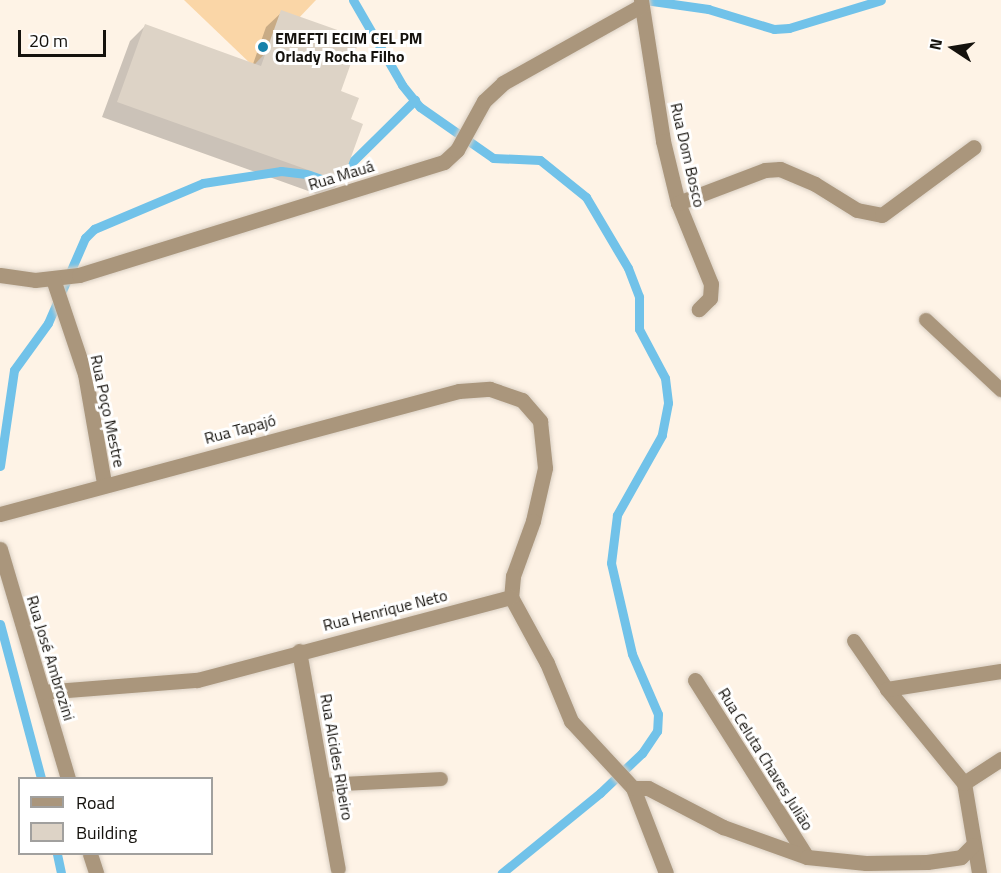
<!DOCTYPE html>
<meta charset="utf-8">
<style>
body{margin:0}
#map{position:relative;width:1001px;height:873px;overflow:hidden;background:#fef3e6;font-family:"Titillium Web",sans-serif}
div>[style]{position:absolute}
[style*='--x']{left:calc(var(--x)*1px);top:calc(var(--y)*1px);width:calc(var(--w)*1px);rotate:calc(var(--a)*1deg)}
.green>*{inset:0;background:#fad6a7}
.shadow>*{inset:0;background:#0003}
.stream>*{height:9px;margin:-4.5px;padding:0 4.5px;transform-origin:4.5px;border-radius:4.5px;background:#71c2e9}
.building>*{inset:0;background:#ddd3c6}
.roads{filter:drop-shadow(0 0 2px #d9cfc3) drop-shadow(0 0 2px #d9cfc3)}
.lane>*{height:14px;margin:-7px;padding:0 7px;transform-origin:7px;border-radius:7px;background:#aa967c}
.street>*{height:15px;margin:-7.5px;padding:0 7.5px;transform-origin:7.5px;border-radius:7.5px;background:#aa967c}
.dots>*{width:16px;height:16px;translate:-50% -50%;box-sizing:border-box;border:3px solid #fff;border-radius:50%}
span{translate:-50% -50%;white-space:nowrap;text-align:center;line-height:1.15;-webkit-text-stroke:6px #fff;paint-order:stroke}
.poi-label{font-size:16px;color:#15120d;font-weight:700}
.left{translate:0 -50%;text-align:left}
.street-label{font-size:16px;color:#15120d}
.legend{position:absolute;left:18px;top:777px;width:195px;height:78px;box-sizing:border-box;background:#fff;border:2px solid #a1a09e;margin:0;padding:8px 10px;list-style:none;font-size:18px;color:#15120d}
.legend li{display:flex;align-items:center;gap:12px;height:30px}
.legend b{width:30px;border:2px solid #a1a09e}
.north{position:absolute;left:923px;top:18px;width:60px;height:60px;-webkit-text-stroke:4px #fff;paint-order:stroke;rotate:282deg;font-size:16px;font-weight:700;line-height:24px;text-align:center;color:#15120d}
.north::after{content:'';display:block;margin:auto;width:21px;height:27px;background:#15120d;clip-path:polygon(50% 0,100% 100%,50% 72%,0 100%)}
.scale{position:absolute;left:18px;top:30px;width:88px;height:27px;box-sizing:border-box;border:3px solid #15120d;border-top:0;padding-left:8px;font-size:18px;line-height:21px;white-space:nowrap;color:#15120d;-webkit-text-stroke:4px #fff;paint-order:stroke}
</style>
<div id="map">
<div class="green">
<div style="clip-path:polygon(184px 0,316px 0,253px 66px)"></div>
</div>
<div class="shadow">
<div style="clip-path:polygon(282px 12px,339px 92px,349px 120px,361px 124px,341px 182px,325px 197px,102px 117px,130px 41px,145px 26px,253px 64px,266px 27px)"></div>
</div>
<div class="stream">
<div style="--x:353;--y:0;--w:98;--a:60"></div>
<div style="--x:402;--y:85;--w:28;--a:51"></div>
<div style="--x:420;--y:107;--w:89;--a:34.9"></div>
<div style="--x:493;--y:158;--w:47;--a:2.4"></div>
<div style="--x:540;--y:160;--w:59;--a:38.8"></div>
<div style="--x:586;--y:197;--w:82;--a:59.4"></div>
<div style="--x:628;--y:268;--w:31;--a:69"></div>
<div style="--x:639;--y:297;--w:32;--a:90"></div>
<div style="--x:639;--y:329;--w:55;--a:62"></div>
<div style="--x:665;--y:378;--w:25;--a:83"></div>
<div style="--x:668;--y:403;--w:33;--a:101"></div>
<div style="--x:662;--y:435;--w:92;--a:119.4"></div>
<div style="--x:617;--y:515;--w:48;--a:97.1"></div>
<div style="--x:611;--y:563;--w:93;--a:77"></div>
<div style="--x:632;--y:654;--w:65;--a:66.6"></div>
<div style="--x:658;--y:714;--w:17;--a:93"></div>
<div style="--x:657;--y:731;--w:27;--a:124"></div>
<div style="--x:642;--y:753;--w:58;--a:136.4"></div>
<div style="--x:600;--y:793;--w:127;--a:140.8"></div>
<div style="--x:645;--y:0;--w:64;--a:8.1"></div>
<div style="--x:708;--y:9;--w:69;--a:16.9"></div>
<div style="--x:774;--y:29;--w:15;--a:-4"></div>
<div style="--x:789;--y:28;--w:96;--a:-16.9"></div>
<div style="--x:0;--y:466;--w:97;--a:-81.7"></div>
<div style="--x:14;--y:370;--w:58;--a:-54.1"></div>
<div style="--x:48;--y:323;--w:93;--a:-66.5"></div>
<div style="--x:85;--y:238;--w:13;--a:-45"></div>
<div style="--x:94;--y:229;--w:118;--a:-22.9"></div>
<div style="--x:203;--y:183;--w:79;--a:-8.7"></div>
<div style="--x:281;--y:171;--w:42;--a:6.8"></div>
<div style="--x:323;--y:176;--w:22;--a:-16"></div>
<div style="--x:344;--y:170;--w:100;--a:-44.6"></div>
<div style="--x:0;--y:624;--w:159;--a:75.1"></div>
<div style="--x:57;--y:854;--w:19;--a:78"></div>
</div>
<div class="building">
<div style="clip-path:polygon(281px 10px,360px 38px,341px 91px,359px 98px,351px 119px,363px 124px,342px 182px,117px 102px,145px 24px,261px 66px)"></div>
</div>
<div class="roads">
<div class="lane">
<div style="--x:926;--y:320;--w:103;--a:43"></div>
<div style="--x:854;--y:641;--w:58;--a:55.5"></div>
<div style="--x:324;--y:785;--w:117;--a:-2.9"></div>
</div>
<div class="street">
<div style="--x:641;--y:0;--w:143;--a:81.1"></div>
<div style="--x:663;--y:141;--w:64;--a:76.4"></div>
<div style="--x:678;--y:203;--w:87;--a:67.8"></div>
<div style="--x:711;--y:284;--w:14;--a:94"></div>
<div style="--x:710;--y:298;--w:16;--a:135"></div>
<div style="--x:678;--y:203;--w:93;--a:-20.8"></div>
<div style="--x:765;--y:170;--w:15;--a:-4"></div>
<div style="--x:780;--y:169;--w:38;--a:23"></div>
<div style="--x:815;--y:184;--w:49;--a:31.8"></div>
<div style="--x:857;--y:210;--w:25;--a:11"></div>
<div style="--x:882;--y:215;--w:114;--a:-36.5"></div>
<div style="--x:0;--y:275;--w:35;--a:8"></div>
<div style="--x:35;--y:280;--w:44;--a:-6.5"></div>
<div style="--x:79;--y:275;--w:382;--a:-17.2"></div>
<div style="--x:444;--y:162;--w:18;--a:-43"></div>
<div style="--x:457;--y:150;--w:56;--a:-61.1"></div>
<div style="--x:484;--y:101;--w:26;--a:-43"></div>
<div style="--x:503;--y:83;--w:158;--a:-29.2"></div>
<div style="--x:53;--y:279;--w:100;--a:71.4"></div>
<div style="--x:85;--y:374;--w:111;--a:80.1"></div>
<div style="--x:0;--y:514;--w:475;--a:-15"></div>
<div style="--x:459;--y:391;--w:31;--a:-4"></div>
<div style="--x:490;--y:389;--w:34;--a:19"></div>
<div style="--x:522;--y:400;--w:28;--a:49"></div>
<div style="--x:540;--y:421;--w:47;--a:83.9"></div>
<div style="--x:545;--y:468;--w:54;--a:102.8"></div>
<div style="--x:533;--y:521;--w:59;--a:110"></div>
<div style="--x:513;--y:576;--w:21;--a:95"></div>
<div style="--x:511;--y:597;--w:75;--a:61.4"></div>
<div style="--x:547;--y:663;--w:63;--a:67.5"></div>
<div style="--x:571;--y:721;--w:91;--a:47.2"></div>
<div style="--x:633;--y:788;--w:91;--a:68.8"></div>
<div style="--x:0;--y:549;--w:239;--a:73.5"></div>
<div style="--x:299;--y:651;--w:221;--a:79.9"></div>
<div style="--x:695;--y:680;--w:209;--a:57.7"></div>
<div style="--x:887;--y:689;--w:122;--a:50.7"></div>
<div style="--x:964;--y:783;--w:91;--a:80.5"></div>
<div style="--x:887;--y:689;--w:115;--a:-9"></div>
<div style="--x:43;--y:692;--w:154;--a:-4.5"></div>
<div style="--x:197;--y:680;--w:325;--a:-14.8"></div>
<div style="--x:964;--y:783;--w:44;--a:-33"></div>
<div style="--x:633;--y:788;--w:15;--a:0"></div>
<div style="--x:648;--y:788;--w:85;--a:27.5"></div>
<div style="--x:723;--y:827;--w:89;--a:19.7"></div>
<div style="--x:807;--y:857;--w:59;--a:5.8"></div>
<div style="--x:866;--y:863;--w:61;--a:-0.9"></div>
<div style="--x:927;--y:862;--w:34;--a:-8"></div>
<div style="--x:961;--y:857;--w:17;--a:-45"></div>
<div style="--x:90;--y:854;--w:20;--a:72"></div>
</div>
</div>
<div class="dots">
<div style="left:263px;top:47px;background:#1781aa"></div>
</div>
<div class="poi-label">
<span class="left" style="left:275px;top:47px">EMEFTI ECIM CEL PM<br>Orlady Rocha Filho</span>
</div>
<div class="street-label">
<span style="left:688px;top:155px;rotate:77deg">Rua Dom Bosco</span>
<span style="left:341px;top:175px;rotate:-17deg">Rua Mauá</span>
<span style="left:108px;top:411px;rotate:78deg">Rua Poço Mestre</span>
<span style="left:240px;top:429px;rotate:-15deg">Rua Tapajó</span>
<span style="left:385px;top:610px;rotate:-14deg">Rua Henrique Neto</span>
<span style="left:51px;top:658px;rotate:73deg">Rua José Ambrozini</span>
<span style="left:337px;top:757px;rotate:80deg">Rua Alcides Ribeiro</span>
<span style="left:766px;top:759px;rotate:58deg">Rua Celuta Chaves Julião</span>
</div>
<ul class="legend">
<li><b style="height:8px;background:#aa967c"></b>Road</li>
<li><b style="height:16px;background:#ddd3c6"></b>Building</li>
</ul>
<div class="north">N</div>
<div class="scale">20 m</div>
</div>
